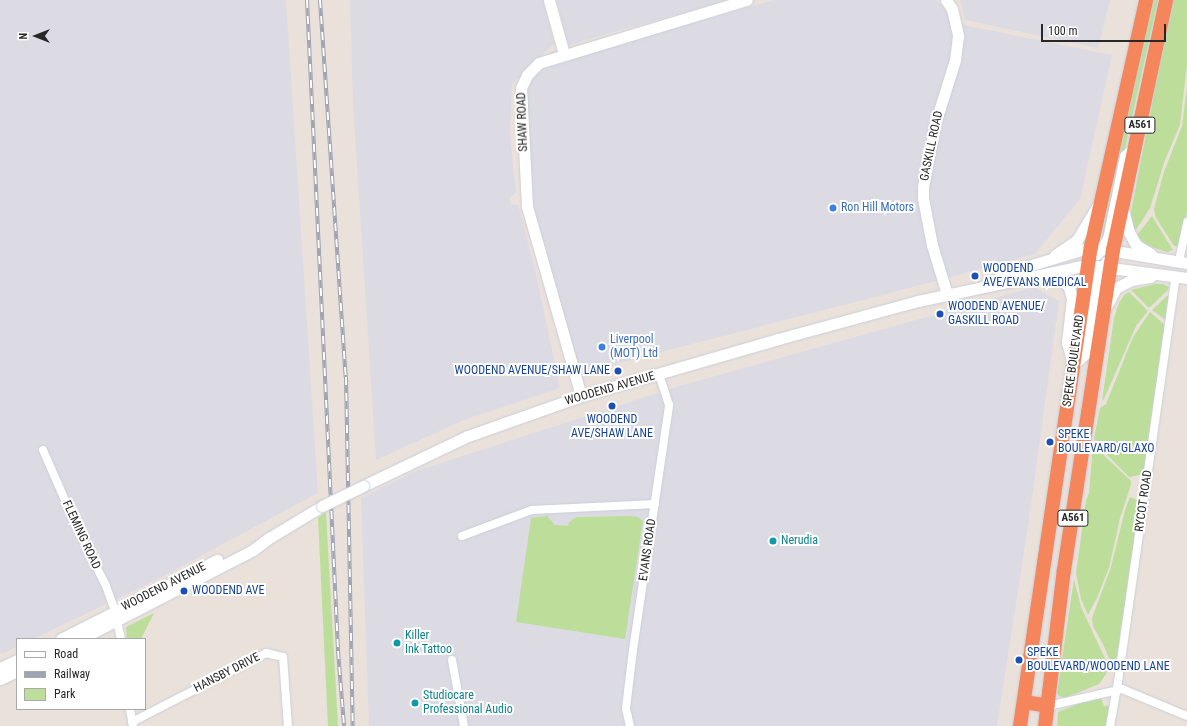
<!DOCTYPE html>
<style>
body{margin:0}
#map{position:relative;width:1187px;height:726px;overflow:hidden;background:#eae1db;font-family:"Roboto Condensed",sans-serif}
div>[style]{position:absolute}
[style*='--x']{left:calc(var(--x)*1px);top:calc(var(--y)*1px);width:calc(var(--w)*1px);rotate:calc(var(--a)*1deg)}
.industrial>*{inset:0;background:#dcdbe3}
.green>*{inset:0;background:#bcde9a}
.roads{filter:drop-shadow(0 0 1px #c9cfda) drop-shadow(0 0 1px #c9cfda)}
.street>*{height:8px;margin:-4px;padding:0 4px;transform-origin:4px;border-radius:4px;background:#fff}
.secondary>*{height:11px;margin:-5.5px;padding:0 5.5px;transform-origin:5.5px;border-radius:5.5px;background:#fff}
.highway>*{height:14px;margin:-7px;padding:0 7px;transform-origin:7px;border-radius:7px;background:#f5855b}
.rail>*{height:4px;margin-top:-2px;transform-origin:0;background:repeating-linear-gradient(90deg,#fff 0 8px,#9ea4b2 0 16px);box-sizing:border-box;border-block:1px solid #9ea4b2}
.bridges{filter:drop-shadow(0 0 1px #c9cfda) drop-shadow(0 0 1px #c9cfda)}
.secondary-bridge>*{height:11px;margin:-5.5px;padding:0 5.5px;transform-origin:5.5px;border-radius:5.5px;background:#fff}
.dots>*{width:11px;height:11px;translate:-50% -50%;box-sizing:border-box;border:2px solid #fff;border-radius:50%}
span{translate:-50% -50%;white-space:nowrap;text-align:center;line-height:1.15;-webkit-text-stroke:4px #fff;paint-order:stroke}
.shield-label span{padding:1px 3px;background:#fff;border:1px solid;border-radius:3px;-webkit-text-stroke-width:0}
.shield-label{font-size:11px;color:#282828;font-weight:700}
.street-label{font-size:12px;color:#282828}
.shop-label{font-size:12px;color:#366cbe}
.left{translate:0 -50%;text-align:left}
.transit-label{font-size:12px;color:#164399}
.right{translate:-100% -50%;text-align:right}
.culture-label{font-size:12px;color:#0d838f}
.legend{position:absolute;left:16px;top:638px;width:130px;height:72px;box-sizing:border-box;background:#fff;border:1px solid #a9a9a9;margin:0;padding:5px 7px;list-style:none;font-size:12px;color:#282828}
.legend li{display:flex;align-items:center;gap:8px;height:20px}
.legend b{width:20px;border:1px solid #a9a9a9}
.north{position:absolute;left:16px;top:16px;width:40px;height:40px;-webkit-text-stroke:3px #fff;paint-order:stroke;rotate:270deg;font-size:11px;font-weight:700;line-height:16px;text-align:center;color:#282828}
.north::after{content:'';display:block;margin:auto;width:14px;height:18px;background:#282828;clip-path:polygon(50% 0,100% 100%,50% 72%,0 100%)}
.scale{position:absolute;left:1041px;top:24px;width:125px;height:18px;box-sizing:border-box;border:2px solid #282828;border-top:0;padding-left:5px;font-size:12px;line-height:14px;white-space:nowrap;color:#282828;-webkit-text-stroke:3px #fff;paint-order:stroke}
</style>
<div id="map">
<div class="industrial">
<div style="clip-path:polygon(0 0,286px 0,318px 493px,160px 578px,33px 639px,17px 639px,17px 647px,2px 654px,0 650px)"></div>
<div style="clip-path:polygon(350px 0,543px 0,554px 44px,512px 84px,510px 135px,516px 193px,510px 198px,511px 204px,518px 205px,536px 274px,560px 388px,466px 419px,376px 460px,353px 104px)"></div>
<div style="clip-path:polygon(557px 0,728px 0,568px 45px)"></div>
<div style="clip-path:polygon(774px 0,935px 0,949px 11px,953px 23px,1112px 55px,1080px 199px,1035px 254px,940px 280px,580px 373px,532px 204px,515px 89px,552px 51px,697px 22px)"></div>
<div style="clip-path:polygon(960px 0,1110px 0,1098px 48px,965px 20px)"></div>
<div style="clip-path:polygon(1034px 287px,1059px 301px,1028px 526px,997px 726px,369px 726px,361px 498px,416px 471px,683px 385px)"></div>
</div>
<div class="green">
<div style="clip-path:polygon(1152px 0,1158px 0,1106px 234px,1102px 234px)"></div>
<div style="clip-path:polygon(1172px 0,1187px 0,1187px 64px,1180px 125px,1165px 160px,1150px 208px,1136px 230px,1133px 228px,1131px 212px)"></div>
<div style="clip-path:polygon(1187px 87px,1187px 212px,1179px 246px,1174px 246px,1155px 216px,1154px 209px,1164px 172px,1182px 126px)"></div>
<div style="clip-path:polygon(1152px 216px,1168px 242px,1173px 250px,1167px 252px,1145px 245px,1137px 235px)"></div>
<div style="clip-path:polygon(1155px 284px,1163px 284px,1169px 287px,1167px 291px,1149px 308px,1131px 290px)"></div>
<div style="clip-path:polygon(1129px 292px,1148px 311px,1136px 326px,1104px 399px,1102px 401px,1114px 318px,1119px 303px,1124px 295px)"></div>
<div style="clip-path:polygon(1167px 296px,1170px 296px,1167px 321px,1152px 310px)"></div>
<div style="clip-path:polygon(1150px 312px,1166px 326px,1145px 474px,1129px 477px,1109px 457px,1094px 439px,1100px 408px,1106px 404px,1133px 337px)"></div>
<div style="clip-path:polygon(1093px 445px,1131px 481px,1131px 485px,1120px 518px,1109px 568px,1097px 598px,1088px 615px,1081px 599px,1076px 573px,1086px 501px,1089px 493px)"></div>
<div style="clip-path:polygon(1130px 497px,1140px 501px,1115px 669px,1112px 667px,1105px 648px,1093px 626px,1092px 618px,1111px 567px,1125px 510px)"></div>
<div style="clip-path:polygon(326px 512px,338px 726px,328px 726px,318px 518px)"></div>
<div style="clip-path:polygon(547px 516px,555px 525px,568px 526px,569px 522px,576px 517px,631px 516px,638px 517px,643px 521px,625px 639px,516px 622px,531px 518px)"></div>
<div style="clip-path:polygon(1074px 579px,1081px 607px,1108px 665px,1106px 674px,1099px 684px,1065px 698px,1059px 696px,1057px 693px)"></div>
<div style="clip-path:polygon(154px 613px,141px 639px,127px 639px,126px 627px)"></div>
<div style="clip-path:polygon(1100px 695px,1104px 706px,1111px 706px,1107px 726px,1057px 726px,1058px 712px)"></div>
</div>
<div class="roads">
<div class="street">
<div style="--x:1179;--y:261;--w:40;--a:-78"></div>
<div style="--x:43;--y:450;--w:90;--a:66.3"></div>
<div style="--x:79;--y:532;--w:60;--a:63.4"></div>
<div style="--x:106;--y:586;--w:27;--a:70"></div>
<div style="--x:115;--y:611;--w:29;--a:78"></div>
<div style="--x:462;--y:536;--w:75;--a:-20.4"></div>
<div style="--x:532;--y:510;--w:123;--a:-2.8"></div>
<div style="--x:452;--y:660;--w:67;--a:79.7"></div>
<div style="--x:1048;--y:706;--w:76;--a:-12.9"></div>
<div style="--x:1122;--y:689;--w:70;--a:22.6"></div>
<div style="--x:130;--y:709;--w:17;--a:80"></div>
<div style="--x:132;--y:722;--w:151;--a:-27.2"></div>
<div style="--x:266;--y:653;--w:17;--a:13"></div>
<div style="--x:283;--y:657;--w:69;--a:85.9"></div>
<div style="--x:630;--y:726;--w:18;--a:-103"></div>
<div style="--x:626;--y:708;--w:58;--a:-83.1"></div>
<div style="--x:633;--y:650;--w:248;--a:-81.6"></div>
<div style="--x:669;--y:405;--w:32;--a:-108"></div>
<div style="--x:1110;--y:726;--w:45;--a:-79.7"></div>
<div style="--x:1118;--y:682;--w:410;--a:-81.9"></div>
</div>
<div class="secondary">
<div style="--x:549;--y:0;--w:56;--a:74.5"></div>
<div style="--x:946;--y:0;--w:11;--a:56"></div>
<div style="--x:952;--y:9;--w:28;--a:77"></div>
<div style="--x:958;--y:36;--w:24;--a:97"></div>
<div style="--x:955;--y:60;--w:67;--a:107.4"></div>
<div style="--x:935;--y:124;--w:64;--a:100.8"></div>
<div style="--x:923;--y:187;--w:11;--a:90"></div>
<div style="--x:923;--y:198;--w:48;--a:79.2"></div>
<div style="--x:932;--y:245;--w:51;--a:73"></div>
<div style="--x:1123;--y:210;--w:23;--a:75"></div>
<div style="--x:1129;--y:232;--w:15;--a:62"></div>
<div style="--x:1136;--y:245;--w:17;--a:31"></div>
<div style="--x:1097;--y:254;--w:19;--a:-54"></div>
<div style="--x:1108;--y:239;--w:85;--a:-78.4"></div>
<div style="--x:1125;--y:156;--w:13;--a:-42"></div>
<div style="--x:1055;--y:255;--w:27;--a:-34"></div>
<div style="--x:1077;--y:240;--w:39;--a:-59"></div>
<div style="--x:1044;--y:277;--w:10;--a:0"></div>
<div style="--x:1054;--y:277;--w:9;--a:21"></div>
<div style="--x:1062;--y:280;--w:10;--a:45"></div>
<div style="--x:1069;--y:287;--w:12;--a:76"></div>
<div style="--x:1072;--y:299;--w:43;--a:96.6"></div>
<div style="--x:1067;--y:342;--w:24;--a:75"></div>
<div style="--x:1073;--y:365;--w:19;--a:-43"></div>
<div style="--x:1087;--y:352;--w:77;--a:-82.5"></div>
<div style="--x:1097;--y:276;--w:17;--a:-57"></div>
<div style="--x:997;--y:279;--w:30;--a:-23"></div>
<div style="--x:1025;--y:267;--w:69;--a:-16.9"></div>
<div style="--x:1091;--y:247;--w:97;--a:9.5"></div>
<div style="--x:1107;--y:305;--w:19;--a:-62"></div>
<div style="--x:1116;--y:288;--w:17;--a:-28"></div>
<div style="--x:1131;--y:280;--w:20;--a:-9"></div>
<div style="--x:581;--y:396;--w:198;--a:-105.9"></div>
<div style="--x:527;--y:206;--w:118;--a:-92.9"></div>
<div style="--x:521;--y:88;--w:14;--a:-65"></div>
<div style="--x:527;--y:75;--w:17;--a:-45"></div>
<div style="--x:539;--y:63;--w:217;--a:-16.9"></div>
<div style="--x:363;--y:486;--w:116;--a:-25.5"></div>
<div style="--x:468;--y:436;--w:120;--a:-19.5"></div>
<div style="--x:581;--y:396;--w:205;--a:-16.1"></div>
<div style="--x:778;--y:339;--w:145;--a:-15.2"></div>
<div style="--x:918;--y:301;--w:162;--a:-12.1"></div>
<div style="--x:1076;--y:267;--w:12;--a:-9"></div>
<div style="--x:1088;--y:265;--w:100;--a:7.5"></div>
<div style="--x:61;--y:639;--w:175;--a:-26.9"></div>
<div style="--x:80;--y:639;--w:195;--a:-27.2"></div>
<div style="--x:253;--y:550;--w:20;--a:-37"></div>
<div style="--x:269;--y:538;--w:62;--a:-31.1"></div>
<div style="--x:0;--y:668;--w:19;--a:-25"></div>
<div style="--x:0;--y:679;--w:19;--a:-25"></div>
</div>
<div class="highway">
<div style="--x:1024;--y:702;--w:24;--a:9"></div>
<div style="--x:1020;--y:726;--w:484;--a:-81.6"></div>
<div style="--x:1091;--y:247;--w:253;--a:-77.4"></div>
<div style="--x:1045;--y:726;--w:157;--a:-83.1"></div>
<div style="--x:1064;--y:570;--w:324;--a:-81.3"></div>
<div style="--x:1113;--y:250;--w:256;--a:-78"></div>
</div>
</div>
<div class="rail">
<div style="--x:307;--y:0;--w:652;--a:87.27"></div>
<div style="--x:338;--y:651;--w:75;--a:85.4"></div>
<div style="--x:320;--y:0;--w:378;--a:86.1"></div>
<div style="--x:346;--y:377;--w:349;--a:88.9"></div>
</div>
<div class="bridges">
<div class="secondary-bridge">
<div style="--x:322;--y:506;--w:46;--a:-26"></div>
</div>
</div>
<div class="dots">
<div style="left:833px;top:208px;background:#3f7fe0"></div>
<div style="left:975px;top:276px;background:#1a4fb4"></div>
<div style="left:940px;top:314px;background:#1a4fb4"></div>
<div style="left:602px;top:347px;background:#3f7fe0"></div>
<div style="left:618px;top:371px;background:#1a4fb4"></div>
<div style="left:612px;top:406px;background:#1a4fb4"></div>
<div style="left:1050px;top:442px;background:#1a4fb4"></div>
<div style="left:773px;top:541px;background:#0f9aa8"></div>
<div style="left:184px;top:591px;background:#1a4fb4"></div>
<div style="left:397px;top:643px;background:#0f9aa8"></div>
<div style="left:1019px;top:660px;background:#1a4fb4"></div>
<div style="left:415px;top:703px;background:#0f9aa8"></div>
</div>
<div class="shield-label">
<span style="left:1140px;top:125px">A561</span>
<span style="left:1073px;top:518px">A561</span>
</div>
<div class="street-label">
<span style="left:523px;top:122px;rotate:-92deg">SHAW ROAD</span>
<span style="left:932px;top:146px;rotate:-78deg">GASKILL ROAD</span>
<span style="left:1074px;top:361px;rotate:-82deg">SPEKE BOULEVARD</span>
<span style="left:610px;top:389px;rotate:-16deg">WOODEND AVENUE</span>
<span style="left:1144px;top:501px;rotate:-82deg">RYCOT ROAD</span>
<span style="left:81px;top:535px;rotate:65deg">FLEMING ROAD</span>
<span style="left:648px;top:550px;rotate:-82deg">EVANS ROAD</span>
<span style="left:164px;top:587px;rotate:-27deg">WOODEND AVENUE</span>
<span style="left:227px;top:673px;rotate:-27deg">HANSBY DRIVE</span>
</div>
<div class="shop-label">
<span class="left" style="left:841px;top:208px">Ron Hill Motors</span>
<span class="left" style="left:610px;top:347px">Liverpool<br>(MOT) Ltd</span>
</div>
<div class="transit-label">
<span class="left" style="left:983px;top:276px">WOODEND<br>AVE/EVANS MEDICAL</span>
<span class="left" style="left:948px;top:314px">WOODEND AVENUE/<br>GASKILL ROAD</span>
<span class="right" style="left:610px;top:371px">WOODEND AVENUE/SHAW LANE</span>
<span style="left:612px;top:427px">WOODEND<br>AVE/SHAW LANE</span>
<span class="left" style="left:1058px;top:442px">SPEKE<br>BOULEVARD/GLAXO</span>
<span class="left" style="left:192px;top:591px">WOODEND AVE</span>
<span class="left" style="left:1027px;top:660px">SPEKE<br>BOULEVARD/WOODEND LANE</span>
</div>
<div class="culture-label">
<span class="left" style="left:781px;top:541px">Nerudia</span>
<span class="left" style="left:405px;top:643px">Killer<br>Ink Tattoo</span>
<span class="left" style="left:423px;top:703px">Studiocare<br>Professional Audio</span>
</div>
<ul class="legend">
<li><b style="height:5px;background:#fff"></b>Road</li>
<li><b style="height:5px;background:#9ea4b2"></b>Railway</li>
<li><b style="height:11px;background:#bcde9a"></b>Park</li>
</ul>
<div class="north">N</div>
<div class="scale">100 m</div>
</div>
